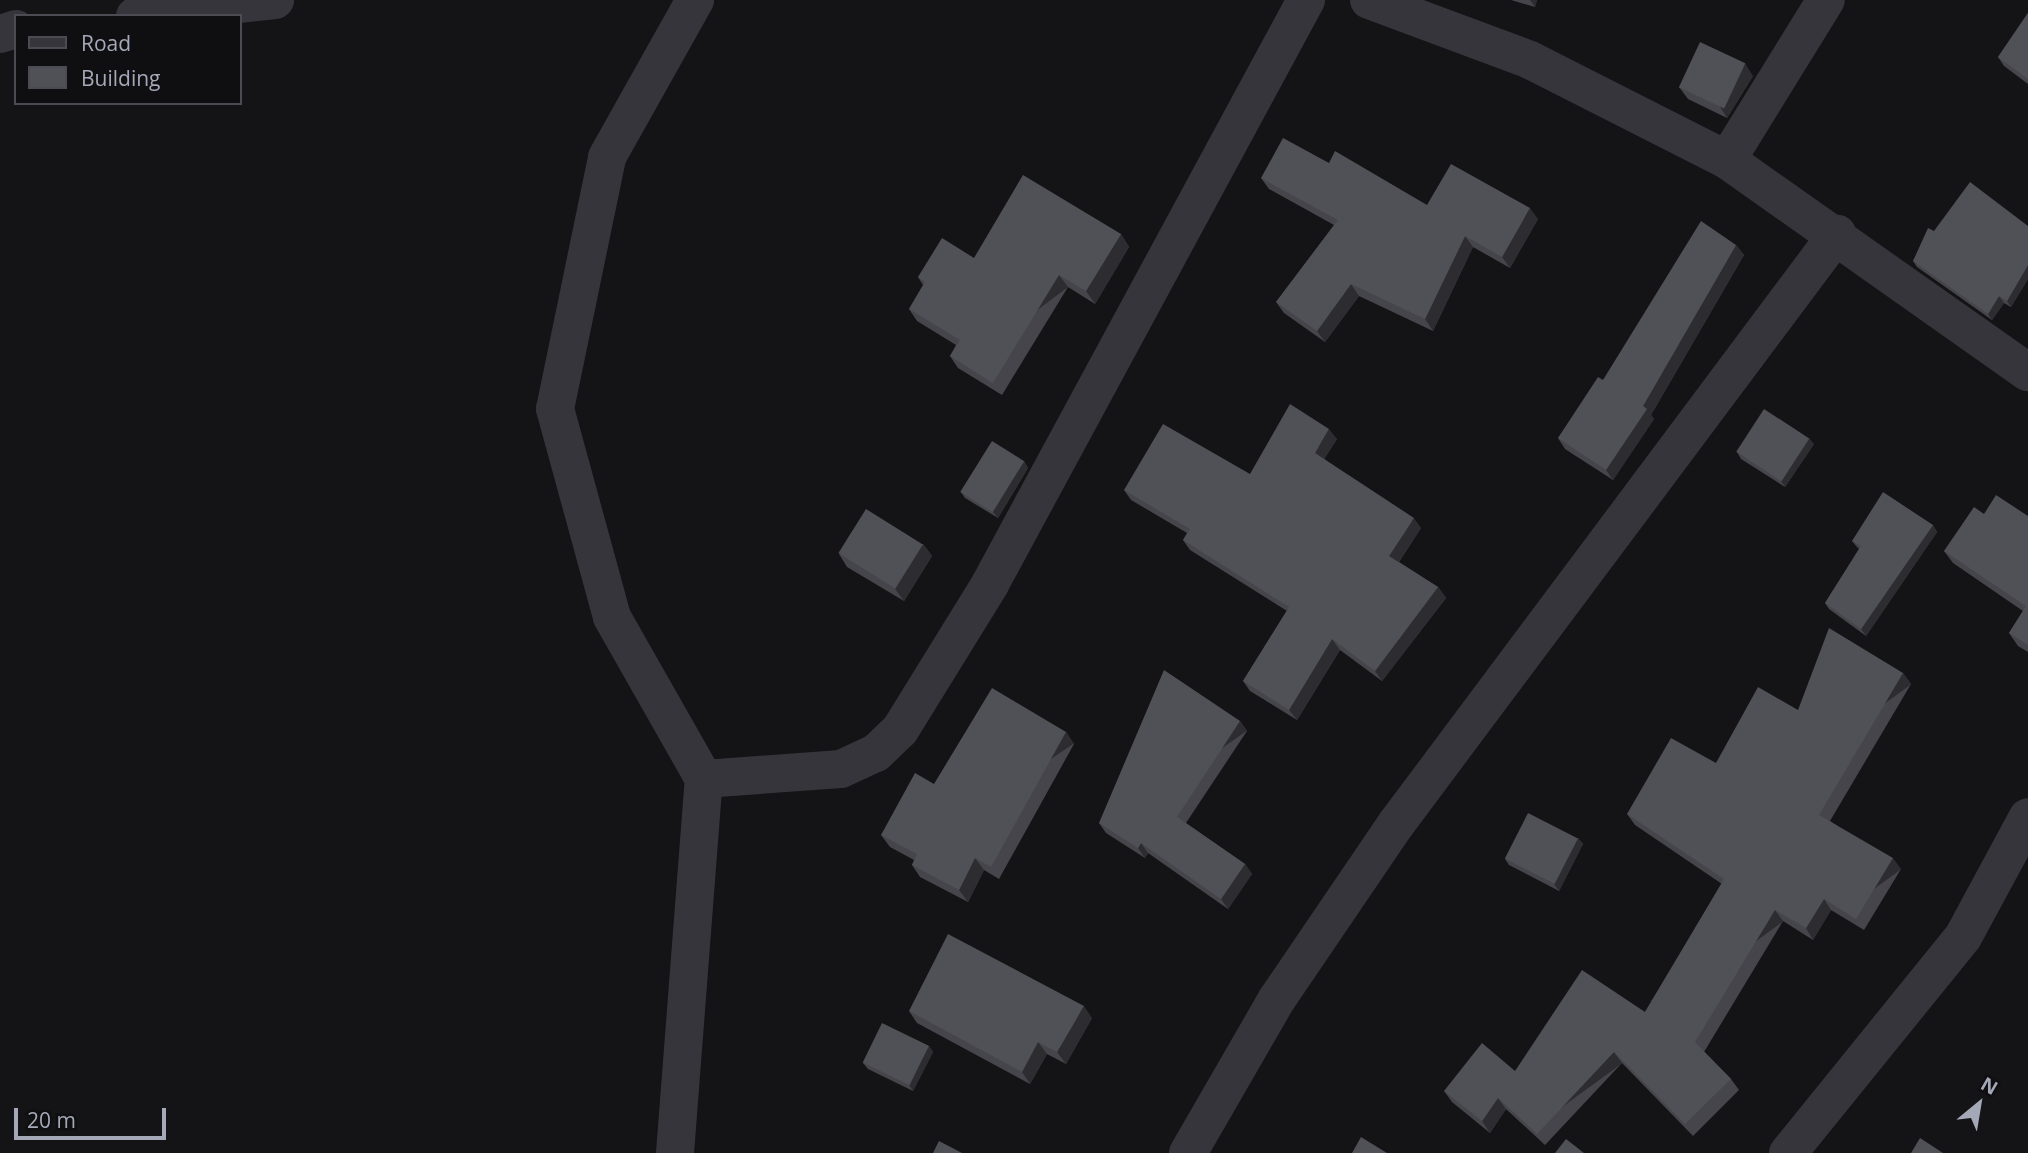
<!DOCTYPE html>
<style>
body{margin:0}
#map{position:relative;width:2028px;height:1153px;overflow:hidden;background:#141416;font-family:"Open Sans",sans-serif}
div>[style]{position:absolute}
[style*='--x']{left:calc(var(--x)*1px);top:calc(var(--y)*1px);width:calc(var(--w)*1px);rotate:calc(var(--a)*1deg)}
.minor>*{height:38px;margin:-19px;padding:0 19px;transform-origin:19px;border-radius:19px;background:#35353b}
.wall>*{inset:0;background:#45454b}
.shaded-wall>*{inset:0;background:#2d2d31;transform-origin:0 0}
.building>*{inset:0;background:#505057;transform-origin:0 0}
span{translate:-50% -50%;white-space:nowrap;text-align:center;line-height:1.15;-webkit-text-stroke:7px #0f0f11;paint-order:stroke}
.legend{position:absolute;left:14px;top:14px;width:228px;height:91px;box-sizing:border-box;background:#0f0f11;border:2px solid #4b4c53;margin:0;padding:9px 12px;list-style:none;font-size:21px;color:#a5a8b7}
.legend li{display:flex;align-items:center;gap:14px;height:35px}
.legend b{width:35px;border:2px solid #4b4c53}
.north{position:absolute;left:1944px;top:1069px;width:70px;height:70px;-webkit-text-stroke:5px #0f0f11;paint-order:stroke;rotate:30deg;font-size:19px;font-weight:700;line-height:28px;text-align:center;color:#a5a8b7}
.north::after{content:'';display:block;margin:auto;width:24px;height:32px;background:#a5a8b7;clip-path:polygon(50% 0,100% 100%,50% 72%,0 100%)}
.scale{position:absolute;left:14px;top:1108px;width:152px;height:32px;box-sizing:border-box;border:4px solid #a5a8b7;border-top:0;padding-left:9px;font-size:21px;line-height:24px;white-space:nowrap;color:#a5a8b7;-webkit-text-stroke:5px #0f0f11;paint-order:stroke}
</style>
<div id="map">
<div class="minor">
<div style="--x:1369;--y:0;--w:172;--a:20.4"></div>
<div style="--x:1530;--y:60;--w:221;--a:26.9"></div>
<div style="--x:1727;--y:160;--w:368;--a:35.2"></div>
<div style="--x:135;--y:16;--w:141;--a:-6.5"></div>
<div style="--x:0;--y:34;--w:17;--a:-17"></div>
<div style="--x:1727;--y:160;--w:188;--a:-58.3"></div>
<div style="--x:704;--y:779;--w:137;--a:-4.2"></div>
<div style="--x:841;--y:769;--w:38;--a:-25"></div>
<div style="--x:876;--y:753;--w:33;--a:-44"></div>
<div style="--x:900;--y:730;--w:172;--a:-58.3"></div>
<div style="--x:990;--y:584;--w:664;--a:-61.58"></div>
<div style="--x:675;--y:1153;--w:375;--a:-85.6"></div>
<div style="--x:704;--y:779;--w:186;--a:-119.6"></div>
<div style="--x:612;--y:617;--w:216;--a:-105.3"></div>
<div style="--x:555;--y:409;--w:257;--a:-78.3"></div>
<div style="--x:607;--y:157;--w:180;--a:-60.7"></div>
<div style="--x:1188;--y:1153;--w:178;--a:-60"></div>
<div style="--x:1277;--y:999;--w:212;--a:-55.8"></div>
<div style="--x:1396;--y:824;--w:737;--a:-53.22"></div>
<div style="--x:1788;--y:1153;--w:278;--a:-51"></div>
<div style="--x:1963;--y:937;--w:136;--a:-61.6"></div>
</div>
<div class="wall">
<div style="clip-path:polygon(1511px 0,1537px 0,1535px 7px)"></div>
<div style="clip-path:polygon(2028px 13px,2028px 84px,2004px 66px,1998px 57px)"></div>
<div style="clip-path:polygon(1753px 76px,1727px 118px,1688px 99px,1679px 87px)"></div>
<div style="clip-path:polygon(1329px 163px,1427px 205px,1538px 219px,1510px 268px,1473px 247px,1433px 331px,1359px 296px,1325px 342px,1284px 313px,1276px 302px,1334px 225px,1269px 189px,1261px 178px)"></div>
<div style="clip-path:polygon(2028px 226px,2028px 279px,2011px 307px,2004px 303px,1992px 320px,1917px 267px,1913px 261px,1934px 231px)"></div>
<div style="clip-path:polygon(1121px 234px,1129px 247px,1095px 304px,1068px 287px,1002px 395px,958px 368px,950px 356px,956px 345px,917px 321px,909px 309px,923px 285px,918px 277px,974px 258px)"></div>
<div style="clip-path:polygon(1736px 245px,1744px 255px,1651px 415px,1654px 419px,1613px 480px,1565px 449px,1558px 438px,1603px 380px)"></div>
<div style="clip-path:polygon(1337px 439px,1324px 459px,1421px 528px,1399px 562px,1438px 587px,1446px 598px,1382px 681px,1340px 650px,1297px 720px,1250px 691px,1243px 681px,1287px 611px,1190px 550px,1183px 540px,1187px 533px,1131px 500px,1124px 490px,1250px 474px)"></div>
<div style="clip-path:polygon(1814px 444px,1785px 487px,1741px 459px,1737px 452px)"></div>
<div style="clip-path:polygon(1024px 461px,1028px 468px,998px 518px,965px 498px,961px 492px)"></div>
<div style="clip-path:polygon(1984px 514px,2028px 516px,2028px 652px,2018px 646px,2009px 633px,2023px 611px,1953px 563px,1944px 551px)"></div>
<div style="clip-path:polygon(1933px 525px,1937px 532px,1866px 636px,1829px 609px,1825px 603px,1859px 549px,1857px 547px,1852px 541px)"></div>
<div style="clip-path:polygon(923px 544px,932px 556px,904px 601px,847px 567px,839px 554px)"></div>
<div style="clip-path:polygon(1903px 673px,1911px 684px,1830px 821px,1901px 869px,1864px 930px,1831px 910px,1813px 940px,1783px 921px,1704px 1052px,1731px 1079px,1739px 1090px,1693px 1136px,1622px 1063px,1545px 1145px,1506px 1109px,1490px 1133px,1452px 1102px,1444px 1091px,1515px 1071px,1645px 1012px,1722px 884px,1635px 825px,1627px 814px,1716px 763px,1798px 710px)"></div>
<div style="clip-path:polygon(1240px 721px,1247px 731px,1186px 823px,1245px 864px,1252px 874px,1228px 909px,1148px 853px,1145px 858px,1106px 833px,1099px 823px)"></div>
<div style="clip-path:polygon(1066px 732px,1074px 744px,999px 879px,984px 870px,968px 902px,920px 877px,912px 865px,914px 860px,890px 847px,881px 835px,934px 784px)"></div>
<div style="clip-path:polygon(1578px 838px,1583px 844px,1559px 891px,1509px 865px,1505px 859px)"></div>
<div style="clip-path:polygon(909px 1011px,1092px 1018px,1066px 1064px,1047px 1054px,1030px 1084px,917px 1023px)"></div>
<div style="clip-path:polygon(929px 1046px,933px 1052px,913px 1091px,868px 1069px,863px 1063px)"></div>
</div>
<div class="shaded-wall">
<div style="clip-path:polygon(1530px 0,1537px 0,1535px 7px)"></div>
<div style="clip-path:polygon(1745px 63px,1753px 76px,1727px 118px,1719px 105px)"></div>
<div style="clip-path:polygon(1530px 208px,1538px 219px,1510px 268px,1502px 257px)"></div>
<div style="clip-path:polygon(1121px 234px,1129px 247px,1095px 304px,1086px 291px)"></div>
<div style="clip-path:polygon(1465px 236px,1473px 247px,1433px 331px,1425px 319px)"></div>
<div style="clip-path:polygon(1736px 245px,1744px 255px,1651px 415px,1654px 419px,1613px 480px,1606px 470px)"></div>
<div style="clip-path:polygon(2028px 265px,2028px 279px,2011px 307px,2007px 301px)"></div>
<div style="left:1059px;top:275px;width:15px;height:127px;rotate:53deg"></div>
<div style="clip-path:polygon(1351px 284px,1359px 296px,1325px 342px,1317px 331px)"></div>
<div style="clip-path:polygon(1999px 296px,2004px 303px,1992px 320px,1988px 314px)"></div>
<div style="clip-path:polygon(1329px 429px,1337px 439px,1322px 463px,1315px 453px)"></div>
<div style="clip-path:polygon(1809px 438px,1814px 444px,1785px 487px,1781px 481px)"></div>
<div style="clip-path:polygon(1024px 461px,1028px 468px,998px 518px,993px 512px)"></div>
<div style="clip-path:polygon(1414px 518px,1421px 528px,1396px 566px,1389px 556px)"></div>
<div style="clip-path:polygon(1933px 525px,1937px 532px,1866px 636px,1861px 629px)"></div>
<div style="clip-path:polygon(923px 544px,932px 556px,904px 601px,895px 589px)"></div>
<div style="clip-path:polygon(1438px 587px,1446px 598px,1382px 681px,1375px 671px)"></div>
<div style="clip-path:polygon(1332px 639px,1340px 650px,1297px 720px,1289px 710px)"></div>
<div style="left:1903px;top:673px;width:14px;height:165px;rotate:54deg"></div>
<div style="left:1240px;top:721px;width:12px;height:115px;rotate:55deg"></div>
<div style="left:1066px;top:732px;width:14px;height:154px;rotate:56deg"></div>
<div style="clip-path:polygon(1578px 838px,1583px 844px,1559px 891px,1554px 884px)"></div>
<div style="clip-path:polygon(1141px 843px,1148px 853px,1145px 858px,1138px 848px)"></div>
<div style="clip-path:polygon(975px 858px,984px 870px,968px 902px,959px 890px)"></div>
<div style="left:1893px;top:858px;width:14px;height:71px;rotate:54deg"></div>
<div style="clip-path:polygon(1245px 864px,1252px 874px,1228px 909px,1221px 899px)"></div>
<div style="clip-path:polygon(1824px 899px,1831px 910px,1813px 940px,1806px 928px)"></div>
<div style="left:1775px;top:910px;width:14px;height:154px;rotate:54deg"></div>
<div style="clip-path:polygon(1084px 1006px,1092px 1018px,1066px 1064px,1057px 1052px)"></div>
<div style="clip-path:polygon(1038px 1042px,1047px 1054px,1030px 1084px,1022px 1072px)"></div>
<div style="clip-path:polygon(929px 1046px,933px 1052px,913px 1091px,909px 1085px)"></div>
<div style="left:1614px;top:1052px;width:14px;height:112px;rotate:54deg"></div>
<div style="clip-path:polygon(1498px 1098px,1506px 1109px,1490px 1133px,1482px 1121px)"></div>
</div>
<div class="building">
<div style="clip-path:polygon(2028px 13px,2028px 79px,1998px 57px)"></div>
<div style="left:1700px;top:42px;width:50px;height:50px;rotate:25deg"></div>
<div style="clip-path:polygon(1283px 138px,1329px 163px,1335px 151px,1427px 205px,1451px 164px,1530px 208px,1502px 257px,1465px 236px,1425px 319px,1351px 284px,1317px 331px,1276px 302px,1338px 220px,1261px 178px)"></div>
<div style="clip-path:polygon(1023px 175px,1121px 234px,1086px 291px,1059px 275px,993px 383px,950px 356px,960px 340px,909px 309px,925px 282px,918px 277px,942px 238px,974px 258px)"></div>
<div style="clip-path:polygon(1970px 182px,2028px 226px,2028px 265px,2007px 301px,1999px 296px,1988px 314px,1913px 261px,1928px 228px,1934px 231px)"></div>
<div style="clip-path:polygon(1701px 221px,1736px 245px,1643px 406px,1647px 409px,1606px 470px,1558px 438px,1598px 377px,1603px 380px)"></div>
<div style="clip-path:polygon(1290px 404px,1329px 429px,1315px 453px,1414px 518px,1389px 556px,1438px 587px,1375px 671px,1332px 639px,1289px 710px,1243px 681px,1289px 607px,1183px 540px,1190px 529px,1124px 490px,1163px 424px,1250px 474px)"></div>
<div style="left:1764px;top:409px;width:54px;height:51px;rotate:33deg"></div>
<div style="left:992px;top:441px;width:38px;height:60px;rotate:32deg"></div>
<div style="clip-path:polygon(1883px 492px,1933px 525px,1861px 629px,1825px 603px,1861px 546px,1852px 541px)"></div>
<div style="clip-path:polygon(1996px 495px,2028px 516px,2028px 645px,2009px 633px,2026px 606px,1944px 551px,1974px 507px,1984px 514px)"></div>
<div style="left:866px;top:509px;width:67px;height:52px;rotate:32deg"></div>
<div style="clip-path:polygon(1829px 628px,1903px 673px,1819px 815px,1893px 858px,1856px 919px,1824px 899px,1806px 928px,1775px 910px,1695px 1042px,1731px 1079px,1685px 1124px,1614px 1052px,1537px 1134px,1498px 1098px,1482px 1121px,1444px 1091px,1482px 1043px,1515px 1071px,1582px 970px,1645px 1012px,1724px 879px,1627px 814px,1671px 738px,1716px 763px,1758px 687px,1798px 710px)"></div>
<div style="clip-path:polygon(1164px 670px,1240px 721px,1177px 817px,1245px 864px,1221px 899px,1141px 843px,1138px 848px,1099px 823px)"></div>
<div style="clip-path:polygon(992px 688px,1066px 732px,991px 867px,975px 858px,959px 890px,912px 865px,917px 854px,881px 835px,915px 773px,934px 784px)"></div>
<div style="left:1528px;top:813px;width:56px;height:51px;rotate:27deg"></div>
<div style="clip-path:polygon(948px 934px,1084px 1006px,1057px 1052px,1038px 1042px,1022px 1072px,909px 1011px)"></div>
<div style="left:882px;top:1023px;width:52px;height:44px;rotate:26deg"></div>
<div style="clip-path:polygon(1361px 1137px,1387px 1153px,1352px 1153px)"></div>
<div style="clip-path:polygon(1920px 1138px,1943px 1153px,1911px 1153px)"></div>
<div style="clip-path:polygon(1566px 1139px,1584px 1153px,1555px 1153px)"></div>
<div style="clip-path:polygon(939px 1141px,962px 1153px,933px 1153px)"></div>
</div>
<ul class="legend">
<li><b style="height:9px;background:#35353b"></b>Road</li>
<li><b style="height:19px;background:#505057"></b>Building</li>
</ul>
<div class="north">N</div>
<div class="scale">20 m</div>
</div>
